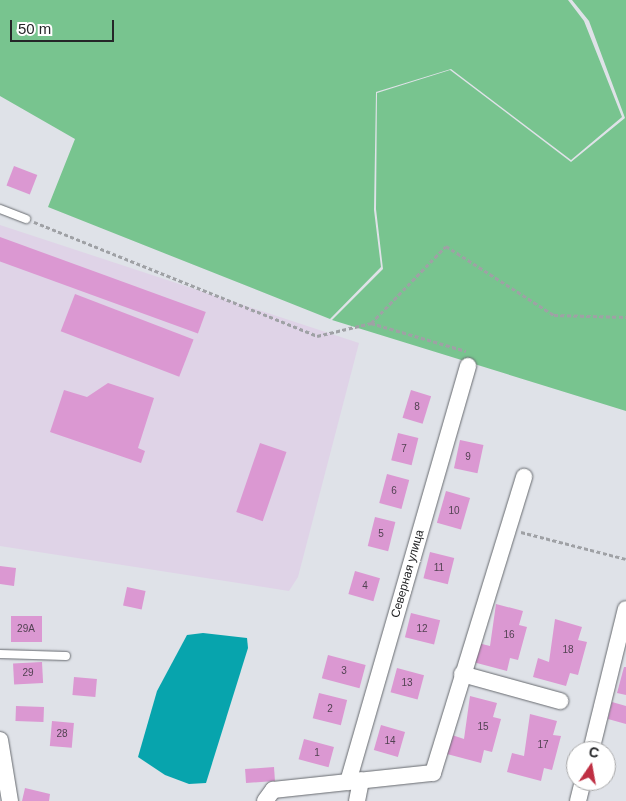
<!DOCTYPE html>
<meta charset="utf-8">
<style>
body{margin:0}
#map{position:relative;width:626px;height:801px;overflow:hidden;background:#dfe2e8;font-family:Helvetica,sans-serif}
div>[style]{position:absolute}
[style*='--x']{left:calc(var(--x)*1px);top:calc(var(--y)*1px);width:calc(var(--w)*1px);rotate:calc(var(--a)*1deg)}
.industrial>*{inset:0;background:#dfd3e7}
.green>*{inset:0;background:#78c48f}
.water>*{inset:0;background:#07a4ad}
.building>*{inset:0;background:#db98d2;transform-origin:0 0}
.path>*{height:2.5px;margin-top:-1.25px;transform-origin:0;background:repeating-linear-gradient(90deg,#9fa1a5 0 4px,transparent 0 6.5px)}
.roads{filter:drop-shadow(0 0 1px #676a6f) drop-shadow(0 0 1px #676a6f)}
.service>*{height:8px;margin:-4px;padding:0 4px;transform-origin:4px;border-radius:4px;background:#fff}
.minor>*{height:16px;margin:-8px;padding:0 8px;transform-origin:8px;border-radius:8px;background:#fff}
span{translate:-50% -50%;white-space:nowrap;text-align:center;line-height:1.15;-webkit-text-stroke:4px #fff;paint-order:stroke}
.number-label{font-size:10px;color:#524252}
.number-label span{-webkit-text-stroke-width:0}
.street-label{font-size:12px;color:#252628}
.north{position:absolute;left:566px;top:741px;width:50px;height:50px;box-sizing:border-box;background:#fff;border:1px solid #a8a8a9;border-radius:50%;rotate:12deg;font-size:14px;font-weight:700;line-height:20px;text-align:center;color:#252628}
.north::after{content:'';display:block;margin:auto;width:18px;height:22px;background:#bf2f43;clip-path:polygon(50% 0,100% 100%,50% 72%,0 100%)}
.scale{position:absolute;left:10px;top:20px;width:104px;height:22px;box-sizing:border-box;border:2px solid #252628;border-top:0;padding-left:6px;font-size:15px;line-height:18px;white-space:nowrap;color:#252628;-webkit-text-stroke:4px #fff;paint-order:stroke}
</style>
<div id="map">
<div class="industrial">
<div style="clip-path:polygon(0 225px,359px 343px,298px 577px,289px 591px,0 546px)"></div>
</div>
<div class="green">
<div style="clip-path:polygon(0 0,568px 0,584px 21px,622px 117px,571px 160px,451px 69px,376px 92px,374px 210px,381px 267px,330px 319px,48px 207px,75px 139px,0 96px)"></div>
<div style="clip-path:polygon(572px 0,626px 0,626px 411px,332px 320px,383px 269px,376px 209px,377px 93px,450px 70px,571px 162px,625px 118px,589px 21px)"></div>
</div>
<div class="water">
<div style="clip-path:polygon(203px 633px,247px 638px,248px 648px,206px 783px,189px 784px,165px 775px,138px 757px,157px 691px,187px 635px)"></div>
</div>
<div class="building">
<div style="left:14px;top:166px;width:25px;height:21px;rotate:21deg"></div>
<div style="left:0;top:237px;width:219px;height:23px;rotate:20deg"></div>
<div style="left:75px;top:294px;width:127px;height:40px;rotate:21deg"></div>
<div style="clip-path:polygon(108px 383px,154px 398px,138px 448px,145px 451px,141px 463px,50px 432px,64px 390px,87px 397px)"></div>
<div style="left:411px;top:390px;width:21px;height:29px;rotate:17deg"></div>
<div style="left:398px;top:433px;width:21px;height:28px;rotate:14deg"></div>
<div style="left:460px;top:440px;width:24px;height:29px;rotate:12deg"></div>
<div style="left:260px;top:443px;width:28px;height:73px;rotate:19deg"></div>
<div style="left:387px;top:474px;width:23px;height:30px;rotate:15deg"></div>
<div style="left:446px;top:491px;width:25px;height:33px;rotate:16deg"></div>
<div style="left:375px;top:517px;width:21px;height:30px;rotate:14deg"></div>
<div style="left:430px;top:552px;width:25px;height:27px;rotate:14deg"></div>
<div style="clip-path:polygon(0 566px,16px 568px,14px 586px,0 584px)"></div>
<div style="left:355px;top:571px;width:26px;height:24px;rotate:16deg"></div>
<div style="left:127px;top:587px;width:19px;height:19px;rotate:12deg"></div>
<div style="clip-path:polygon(496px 604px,523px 611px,519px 625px,527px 627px,518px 660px,510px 658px,507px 671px,473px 662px,478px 643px,490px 646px)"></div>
<div style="left:411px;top:613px;width:30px;height:25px;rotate:14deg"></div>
<div style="left:11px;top:616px;width:31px;height:26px"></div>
<div style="clip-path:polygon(555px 619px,582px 627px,578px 640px,587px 642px,578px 675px,570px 673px,566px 686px,533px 677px,538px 658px,549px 662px)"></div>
<div style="left:328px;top:655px;width:39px;height:24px;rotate:15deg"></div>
<div style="left:42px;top:662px;width:21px;height:29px;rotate:87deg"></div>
<div style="clip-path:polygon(624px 667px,626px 667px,626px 695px,617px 693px)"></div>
<div style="left:397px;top:668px;width:28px;height:25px;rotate:15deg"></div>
<div style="left:74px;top:677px;width:23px;height:18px;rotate:5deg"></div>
<div style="left:319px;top:693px;width:29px;height:26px;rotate:14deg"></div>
<div style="clip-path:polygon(470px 696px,497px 703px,493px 717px,501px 719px,492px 752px,484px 750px,481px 763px,447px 754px,452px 735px,464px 739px)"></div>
<div style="clip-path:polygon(612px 702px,626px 706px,626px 724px,608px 719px)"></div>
<div style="left:16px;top:706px;width:28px;height:15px;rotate:2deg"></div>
<div style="clip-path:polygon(530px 714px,557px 721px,553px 735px,561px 736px,552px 770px,544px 768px,541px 781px,507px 772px,512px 753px,524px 756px)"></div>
<div style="left:52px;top:721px;width:22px;height:25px;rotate:5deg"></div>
<div style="left:381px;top:725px;width:25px;height:26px;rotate:16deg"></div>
<div style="left:304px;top:739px;width:31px;height:21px;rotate:15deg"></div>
<div style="left:274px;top:767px;width:14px;height:29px;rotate:86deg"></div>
<div style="clip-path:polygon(25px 788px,50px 794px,49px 801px,22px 801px)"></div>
</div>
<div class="path">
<div style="--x:34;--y:222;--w:305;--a:21.9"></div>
<div style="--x:317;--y:336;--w:56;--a:-13.5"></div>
<div style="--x:371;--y:323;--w:99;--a:16.4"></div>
<div style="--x:371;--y:323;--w:107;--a:-45.8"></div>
<div style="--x:446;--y:246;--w:128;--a:32.6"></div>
<div style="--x:554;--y:315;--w:72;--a:1.6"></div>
<div style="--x:521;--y:532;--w:108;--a:14.4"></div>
</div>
<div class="roads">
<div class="service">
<div style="--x:0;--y:209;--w:28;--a:21"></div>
<div style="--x:0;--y:654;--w:66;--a:1.7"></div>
</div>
<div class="minor">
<div style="--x:462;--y:674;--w:102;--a:15.4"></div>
<div style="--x:0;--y:740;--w:62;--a:80.7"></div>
<div style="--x:591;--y:751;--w:146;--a:-76.2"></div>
<div style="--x:348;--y:782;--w:433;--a:-73.9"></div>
<div style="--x:265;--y:801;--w:14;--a:-54"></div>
<div style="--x:273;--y:790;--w:161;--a:-6.1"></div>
<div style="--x:433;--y:773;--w:310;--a:-72.9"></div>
<div style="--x:357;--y:801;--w:21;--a:-79"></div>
<div style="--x:578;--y:801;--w:21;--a:-76"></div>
</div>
</div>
<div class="number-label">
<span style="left:417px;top:407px">8</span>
<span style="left:404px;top:449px">7</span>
<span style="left:468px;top:457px">9</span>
<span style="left:394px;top:491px">6</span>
<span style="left:454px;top:511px">10</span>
<span style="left:381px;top:534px">5</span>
<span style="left:439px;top:568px">11</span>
<span style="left:365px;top:586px">4</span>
<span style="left:26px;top:629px">29А</span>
<span style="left:422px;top:629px">12</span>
<span style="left:509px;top:635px">16</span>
<span style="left:568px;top:650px">18</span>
<span style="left:344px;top:671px">3</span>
<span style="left:28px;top:673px">29</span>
<span style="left:407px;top:683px">13</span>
<span style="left:330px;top:709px">2</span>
<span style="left:483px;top:727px">15</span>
<span style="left:62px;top:734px">28</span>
<span style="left:390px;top:741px">14</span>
<span style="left:543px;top:745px">17</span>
<span style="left:317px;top:753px">1</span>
</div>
<div class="street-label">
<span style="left:408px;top:574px;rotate:-74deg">Северная улица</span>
</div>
<div class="north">С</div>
<div class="scale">50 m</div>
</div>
